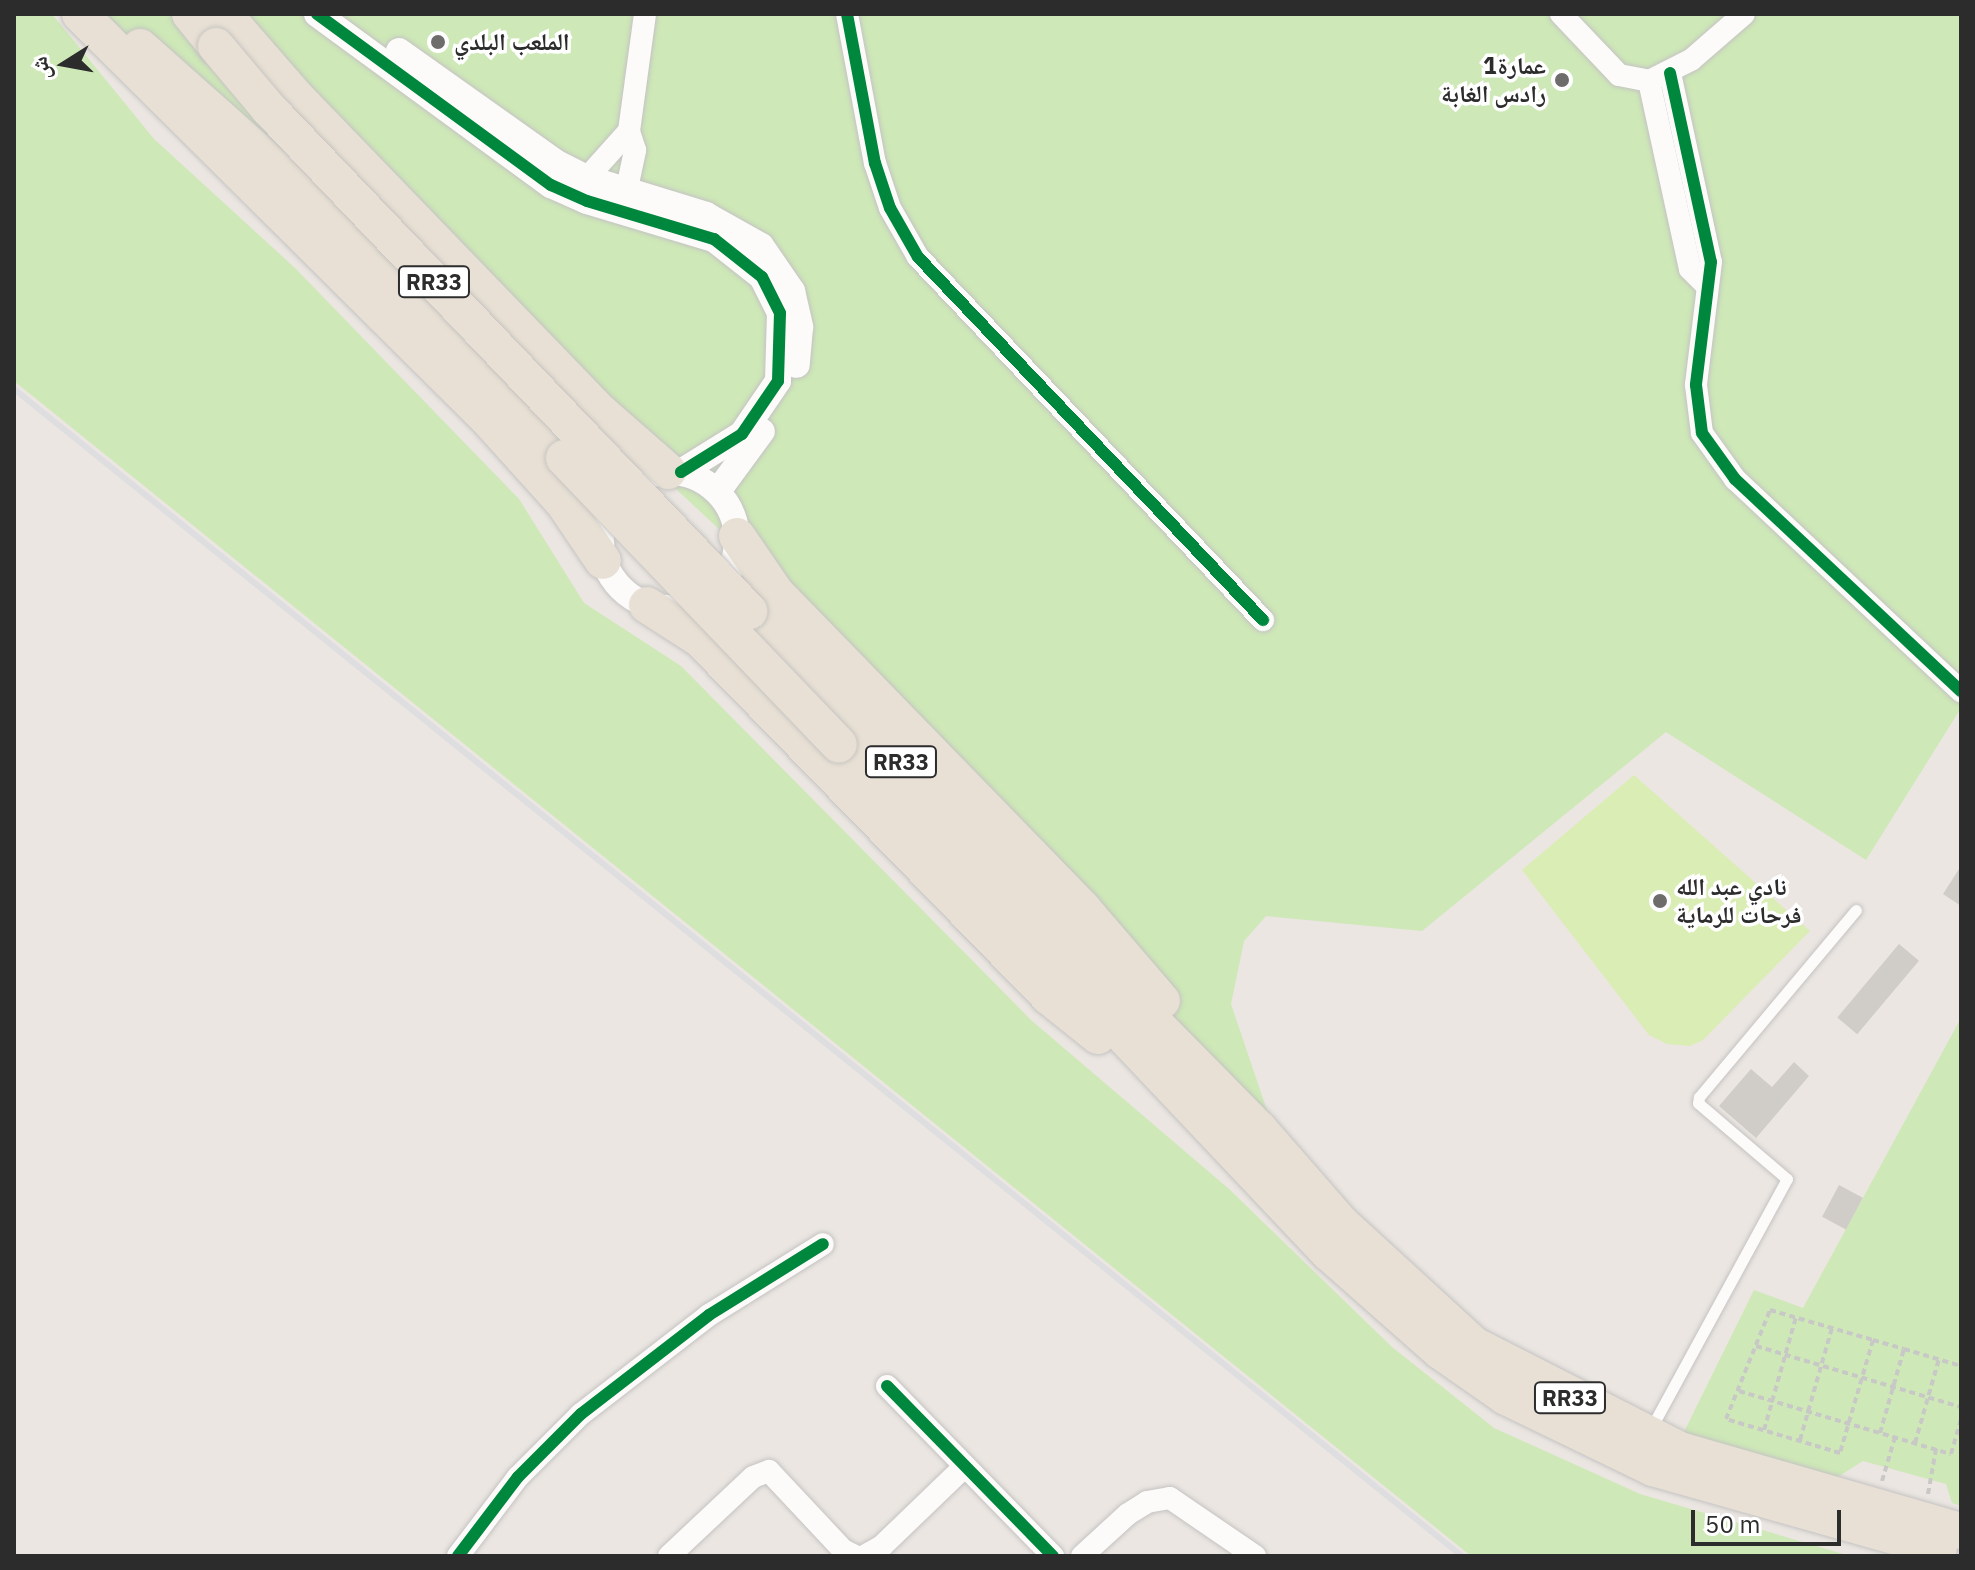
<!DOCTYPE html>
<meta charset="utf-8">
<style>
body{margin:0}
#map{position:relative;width:1975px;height:1570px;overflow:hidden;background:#ebe6e1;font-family:"IBM Plex Sans","Noto Naskh Arabic",sans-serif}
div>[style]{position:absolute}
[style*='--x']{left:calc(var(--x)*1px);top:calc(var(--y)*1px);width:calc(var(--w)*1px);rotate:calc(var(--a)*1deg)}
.green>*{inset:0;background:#cee8b7}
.pitch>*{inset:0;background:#daedb4}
.building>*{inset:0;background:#d0ccc8;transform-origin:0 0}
.path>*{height:4px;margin-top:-2px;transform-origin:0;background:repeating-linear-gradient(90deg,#c8c8c7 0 6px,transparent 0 10px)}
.roads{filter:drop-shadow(0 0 2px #c4c3c3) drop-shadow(0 0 2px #c4c3c3)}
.service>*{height:11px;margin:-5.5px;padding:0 5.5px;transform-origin:5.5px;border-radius:5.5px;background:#fcfbfa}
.minor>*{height:22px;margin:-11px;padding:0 11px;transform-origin:11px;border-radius:11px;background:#fcfbfa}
.tertiary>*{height:26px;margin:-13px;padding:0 13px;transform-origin:13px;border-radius:13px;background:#fcfbfa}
.tertiary>.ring{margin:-13px;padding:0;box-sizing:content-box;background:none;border:26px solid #fcfbfa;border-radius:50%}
.trunk>*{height:36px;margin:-18px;padding:0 18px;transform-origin:18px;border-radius:18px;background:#e8e0d4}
.rail>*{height:6px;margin:-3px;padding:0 3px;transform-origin:3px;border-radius:3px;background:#dedee0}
.bridges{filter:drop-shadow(0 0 2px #c6c4c2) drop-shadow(0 0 2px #c6c4c2)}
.trunk-bridge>*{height:36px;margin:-18px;padding:0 18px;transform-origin:18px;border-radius:18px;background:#e8e0d4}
.cycleway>*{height:12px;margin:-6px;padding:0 6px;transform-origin:6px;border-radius:6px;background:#00873e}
.dots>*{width:22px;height:22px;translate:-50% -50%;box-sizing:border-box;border:4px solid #fff;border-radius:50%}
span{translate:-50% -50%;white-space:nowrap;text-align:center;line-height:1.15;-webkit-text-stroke:7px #fff;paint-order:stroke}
.shield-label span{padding:2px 6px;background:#fff;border:2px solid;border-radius:6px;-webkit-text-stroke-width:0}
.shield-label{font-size:22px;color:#2c2c2c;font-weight:700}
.poi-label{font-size:24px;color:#2c2c2c;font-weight:700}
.left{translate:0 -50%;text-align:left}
.right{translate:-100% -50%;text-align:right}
.frame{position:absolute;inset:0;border:16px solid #2c2c2c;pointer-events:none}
.north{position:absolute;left:24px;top:24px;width:80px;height:80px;-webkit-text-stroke:6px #fff;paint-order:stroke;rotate:259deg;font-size:22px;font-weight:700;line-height:32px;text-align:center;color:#2c2c2c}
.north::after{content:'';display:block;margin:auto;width:28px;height:36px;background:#2c2c2c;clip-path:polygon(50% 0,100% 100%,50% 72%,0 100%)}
.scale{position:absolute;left:1691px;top:1510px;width:150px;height:36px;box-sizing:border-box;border:4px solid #2c2c2c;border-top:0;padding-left:10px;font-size:24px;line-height:28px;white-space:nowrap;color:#2c2c2c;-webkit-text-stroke:6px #fff;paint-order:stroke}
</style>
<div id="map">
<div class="green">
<div style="clip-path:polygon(14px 14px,52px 14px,154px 139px,295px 268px,519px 499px,584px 603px,681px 666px,1031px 1020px,1229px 1189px,1392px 1347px,1494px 1428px,1640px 1494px,1850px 1556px,1471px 1556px,14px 381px)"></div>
<div style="clip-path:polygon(97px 14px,1961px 14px,1961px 708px,1866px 860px,1666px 732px,1422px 931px,1266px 916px,1244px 941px,1231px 1004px,1276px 1137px,1109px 942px,720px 530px,553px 374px)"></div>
<div style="clip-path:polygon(1961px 1018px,1961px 1506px,1952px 1503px,1946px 1484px,1863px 1461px,1833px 1480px,1680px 1440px,1754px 1290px,1803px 1308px)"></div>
</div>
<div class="pitch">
<div style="clip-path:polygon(1634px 775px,1810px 931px,1703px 1040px,1690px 1046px,1667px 1044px,1649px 1035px,1522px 870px)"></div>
</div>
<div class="building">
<div style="clip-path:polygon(1961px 866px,1961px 906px,1943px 894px)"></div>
<div style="left:1899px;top:944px;width:26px;height:96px;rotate:40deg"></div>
<div style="clip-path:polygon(1794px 1062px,1809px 1076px,1756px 1138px,1719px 1106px,1751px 1069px,1772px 1087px)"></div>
<div style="left:1839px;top:1185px;width:27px;height:36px;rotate:28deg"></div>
</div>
<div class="path">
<div style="--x:1873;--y:1340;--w:118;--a:106.3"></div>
<div style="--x:1840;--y:1453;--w:119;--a:-163.4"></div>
<div style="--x:1726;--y:1419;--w:118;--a:-68"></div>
<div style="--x:1770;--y:1310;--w:107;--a:16.2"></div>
<div style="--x:1873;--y:1340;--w:32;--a:16"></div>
<div style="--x:1904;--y:1349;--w:59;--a:16.6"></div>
<div style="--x:1756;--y:1346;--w:214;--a:16.6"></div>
<div style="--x:1739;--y:1391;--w:221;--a:16.6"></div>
<div style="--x:1951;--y:1454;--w:36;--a:-74"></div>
<div style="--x:1764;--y:1430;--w:117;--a:-74.2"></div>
<div style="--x:1880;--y:1433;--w:87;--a:-74.1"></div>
<div style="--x:1800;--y:1440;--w:116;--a:-74.1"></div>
<div style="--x:1915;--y:1443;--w:87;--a:-74.1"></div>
<div style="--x:1882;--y:1481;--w:46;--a:-73.5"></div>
<div style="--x:1928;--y:1494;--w:46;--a:-79.9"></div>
</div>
<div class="roads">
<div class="service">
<div style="--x:1650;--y:1430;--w:286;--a:-61.4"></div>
<div style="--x:1787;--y:1179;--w:117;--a:-139.5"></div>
<div style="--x:1698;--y:1103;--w:6;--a:-81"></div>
<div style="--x:1699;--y:1097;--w:244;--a:-50"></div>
</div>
<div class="minor">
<div style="--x:847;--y:14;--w:152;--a:79.4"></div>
<div style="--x:875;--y:163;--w:47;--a:71.6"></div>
<div style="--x:890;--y:208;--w:56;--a:60.3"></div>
<div style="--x:918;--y:257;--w:501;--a:46.46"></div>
<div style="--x:1561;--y:14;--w:84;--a:46.4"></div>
<div style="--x:1619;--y:75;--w:31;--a:11"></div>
<div style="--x:1649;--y:81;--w:47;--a:-26.6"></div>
<div style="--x:1691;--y:60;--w:70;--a:-41"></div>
<div style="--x:1670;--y:73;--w:193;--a:77.8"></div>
<div style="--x:1711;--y:262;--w:124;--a:97"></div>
<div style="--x:1696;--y:385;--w:48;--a:82.9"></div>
<div style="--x:1702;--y:433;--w:57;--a:54.3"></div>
<div style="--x:1735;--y:479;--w:310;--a:43.2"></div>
<div style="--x:1649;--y:81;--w:192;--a:77.7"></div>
<div style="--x:1690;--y:269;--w:23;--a:45"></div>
<div style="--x:577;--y:189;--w:78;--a:-48.1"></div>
<div style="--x:614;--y:204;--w:29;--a:-59"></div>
<div style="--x:629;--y:179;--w:30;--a:-78"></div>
<div style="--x:635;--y:150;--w:20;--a:-108"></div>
<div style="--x:629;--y:131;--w:118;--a:-82.2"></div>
<div style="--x:887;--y:1386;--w:238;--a:45.7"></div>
<div style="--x:458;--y:1556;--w:99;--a:-52.8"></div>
<div style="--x:518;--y:1477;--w:89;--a:-45"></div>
<div style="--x:581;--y:1414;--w:162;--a:-37.7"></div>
<div style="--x:709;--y:1315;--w:134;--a:-31.9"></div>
<div style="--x:669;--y:1556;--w:115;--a:-43.2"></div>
<div style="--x:753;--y:1477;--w:17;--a:-21"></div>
<div style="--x:769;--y:1471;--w:108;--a:46.9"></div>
<div style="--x:843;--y:1550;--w:13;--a:27"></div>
<div style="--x:864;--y:1556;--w:21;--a:-29"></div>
<div style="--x:882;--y:1546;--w:115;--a:-43.9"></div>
<div style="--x:1082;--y:1556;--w:62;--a:-42.4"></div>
<div style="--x:1128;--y:1514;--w:22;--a:-32"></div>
<div style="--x:1147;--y:1502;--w:23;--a:-10"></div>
<div style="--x:1170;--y:1498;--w:103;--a:34.3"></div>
</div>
<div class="tertiary">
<div style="--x:317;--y:14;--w:290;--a:36.2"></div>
<div style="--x:551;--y:185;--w:39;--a:24"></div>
<div style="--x:587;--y:201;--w:133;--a:16.7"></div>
<div style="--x:714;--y:239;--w:61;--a:38.4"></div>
<div style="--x:762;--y:277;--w:40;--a:63.4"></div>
<div style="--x:780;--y:313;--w:68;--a:91.7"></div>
<div style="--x:778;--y:381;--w:64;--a:124.2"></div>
<div style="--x:742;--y:434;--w:72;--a:148.1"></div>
<div style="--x:399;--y:51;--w:191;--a:35.4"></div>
<div style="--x:555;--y:162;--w:35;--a:27"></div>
<div style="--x:586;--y:178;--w:126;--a:17.1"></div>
<div style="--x:706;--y:215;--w:63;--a:29.4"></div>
<div style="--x:761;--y:246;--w:55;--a:55.4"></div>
<div style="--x:792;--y:291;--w:37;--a:77"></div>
<div style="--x:800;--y:327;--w:38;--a:95"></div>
<div class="ring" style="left:601px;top:472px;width:110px;height:110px"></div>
<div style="--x:718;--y:491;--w:74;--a:-53.7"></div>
</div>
<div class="trunk">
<div style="--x:80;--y:14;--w:573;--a:44.79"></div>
<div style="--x:487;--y:418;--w:113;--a:47.9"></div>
<div style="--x:563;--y:502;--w:71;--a:55.9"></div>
<div style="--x:190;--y:14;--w:41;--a:50.9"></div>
<div style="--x:224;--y:14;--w:113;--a:49"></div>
<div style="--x:298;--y:99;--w:432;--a:46"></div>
<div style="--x:598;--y:410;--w:93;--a:41.1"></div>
<div style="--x:140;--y:47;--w:225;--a:41.6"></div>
<div style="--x:308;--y:196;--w:366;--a:45.7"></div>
<div style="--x:737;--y:536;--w:69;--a:55.6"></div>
<div style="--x:776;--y:593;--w:441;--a:45.8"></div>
<div style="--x:1083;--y:909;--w:121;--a:49.3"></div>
<div style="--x:647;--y:605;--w:63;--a:32.7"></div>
<div style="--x:700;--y:639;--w:499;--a:45.7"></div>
<div style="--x:1048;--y:996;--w:64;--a:38.7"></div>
<div style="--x:749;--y:611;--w:727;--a:45.45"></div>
<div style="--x:1259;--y:1129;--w:126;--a:48.9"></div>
<div style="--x:1342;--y:1224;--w:179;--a:42.5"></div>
<div style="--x:1474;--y:1345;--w:231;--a:27"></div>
<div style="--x:1680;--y:1450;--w:292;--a:16.1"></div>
<div style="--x:839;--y:745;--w:269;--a:45.2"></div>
<div style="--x:1029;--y:936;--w:436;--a:46.6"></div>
<div style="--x:1329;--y:1253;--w:148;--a:41.4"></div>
<div style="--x:1440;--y:1351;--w:80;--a:34.9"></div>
<div style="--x:1506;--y:1397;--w:163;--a:25.8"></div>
<div style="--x:1653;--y:1468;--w:297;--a:15.8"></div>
</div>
</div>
<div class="rail">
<div style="--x:14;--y:389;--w:1860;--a:38.87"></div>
</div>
<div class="bridges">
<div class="trunk-bridge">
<div style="--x:216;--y:46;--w:82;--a:49.9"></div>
<div style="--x:269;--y:109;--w:695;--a:46.28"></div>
<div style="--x:564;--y:458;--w:397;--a:46.2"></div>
</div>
</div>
<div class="cycleway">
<div style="--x:317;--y:14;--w:290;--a:36.2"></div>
<div style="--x:551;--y:185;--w:39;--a:24"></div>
<div style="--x:587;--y:201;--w:133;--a:16.7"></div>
<div style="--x:714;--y:239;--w:61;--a:38.4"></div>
<div style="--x:762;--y:277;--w:40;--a:63.4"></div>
<div style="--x:780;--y:313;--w:68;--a:91.7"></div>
<div style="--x:778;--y:381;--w:64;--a:124.2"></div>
<div style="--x:742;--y:434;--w:72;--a:148.1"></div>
<div style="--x:847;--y:14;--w:152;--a:79.4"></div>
<div style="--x:875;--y:163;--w:47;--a:71.6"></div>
<div style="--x:890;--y:208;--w:56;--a:60.3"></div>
<div style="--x:918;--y:257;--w:501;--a:46.46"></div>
<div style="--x:1670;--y:73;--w:193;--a:77.8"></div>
<div style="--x:1711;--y:262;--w:124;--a:97"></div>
<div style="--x:1696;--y:385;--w:48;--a:82.9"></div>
<div style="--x:1702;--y:433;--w:57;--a:54.3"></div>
<div style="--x:1735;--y:479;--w:310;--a:43.2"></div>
<div style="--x:887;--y:1386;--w:238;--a:45.7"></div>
<div style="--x:458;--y:1556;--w:99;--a:-52.8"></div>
<div style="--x:518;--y:1477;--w:89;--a:-45"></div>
<div style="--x:581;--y:1414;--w:162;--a:-37.7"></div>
<div style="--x:709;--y:1315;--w:134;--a:-31.9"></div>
</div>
<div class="dots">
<div style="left:438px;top:42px;background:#6f6d6b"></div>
<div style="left:1562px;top:80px;background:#6f6d6b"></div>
<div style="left:1660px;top:901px;background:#6f6d6b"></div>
</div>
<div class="shield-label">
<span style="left:434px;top:282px">RR33</span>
<span style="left:901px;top:762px">RR33</span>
<span style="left:1570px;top:1398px">RR33</span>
</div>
<div class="poi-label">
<span class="left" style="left:454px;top:42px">الملعب البلدي</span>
<span class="right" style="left:1546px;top:80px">1عمارة<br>رادس الغابة</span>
<span class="left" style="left:1676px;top:901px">نادي عبد الله<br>فرحات للرماية</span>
</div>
<div class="frame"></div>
<div class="north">ش</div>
<div class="scale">50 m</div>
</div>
